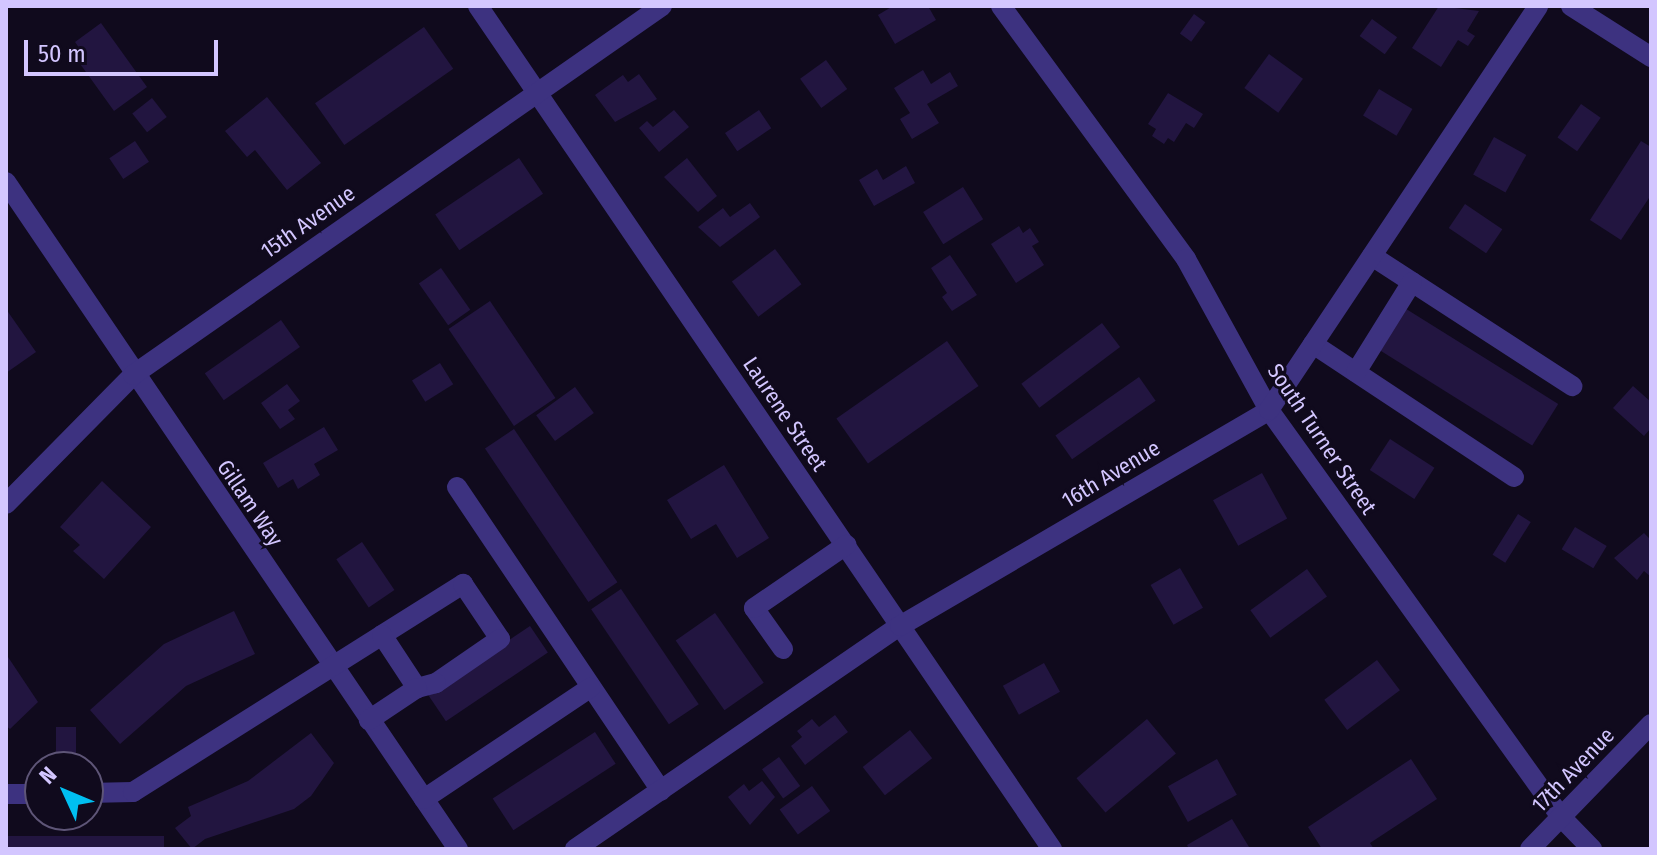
<!DOCTYPE html>
<style>
body{margin:0}
#map{position:relative;width:1657px;height:855px;overflow:hidden;background:#100a1d;font-family:"Fira Sans Condensed",sans-serif}
div>[style]{position:absolute}
[style*='--x']{left:calc(var(--x)*1px);top:calc(var(--y)*1px);width:calc(var(--w)*1px);rotate:calc(var(--a)*1deg)}
.building>*{inset:0;background:#221540;transform-origin:0 0}
.minor>*{height:20px;margin:-10px;padding:0 10px;transform-origin:10px;border-radius:10px;background:#3d3280}
span{translate:-50% -50%;white-space:nowrap;text-align:center;line-height:1.15;-webkit-text-stroke:6px #100a1d;paint-order:stroke}
.street-label{font-size:22px;color:#d3c6ff}
.frame{position:absolute;inset:0;border:8px solid #d3c6ff;pointer-events:none}
.north{position:absolute;left:24px;top:751px;width:80px;height:80px;box-sizing:border-box;background:#100a1d;border:2px solid #5e5577;border-radius:50%;rotate:314deg;font-size:22px;font-weight:700;line-height:32px;text-align:center;color:#d3c6ff}
.north::after{content:'';display:block;margin:auto;width:28px;height:36px;background:#00bff1;clip-path:polygon(50% 0,100% 100%,50% 72%,0 100%)}
.scale{position:absolute;left:24px;top:40px;width:194px;height:36px;box-sizing:border-box;border:4px solid #d3c6ff;border-top:0;padding-left:10px;font-size:24px;line-height:28px;white-space:nowrap;color:#d3c6ff;-webkit-text-stroke:6px #100a1d;paint-order:stroke}
</style>
<div id="map">
<div class="building">
<div style="clip-path:polygon(893px 6px,928px 6px,936px 20px,895px 44px,878px 15px)"></div>
<div style="clip-path:polygon(1439px 6px,1479px 11px,1467px 31px,1475px 36px,1468px 46px,1458px 40px,1441px 67px,1412px 48px)"></div>
<div style="left:1194px;top:14px;width:14px;height:24px;rotate:36deg"></div>
<div style="left:1372px;top:19px;width:31px;height:21px;rotate:36deg"></div>
<div style="clip-path:polygon(101px 23px,147px 87px,114px 111px,78px 61px,85px 56px,75px 42px)"></div>
<div style="left:424px;top:27px;width:51px;height:133px;rotate:55deg"></div>
<div style="left:1269px;top:54px;width:42px;height:42px;rotate:36deg"></div>
<div style="left:826px;top:60px;width:36px;height:32px;rotate:54deg"></div>
<div style="clip-path:polygon(923px 70px,931px 84px,950px 72px,958px 86px,927px 104px,939px 123px,912px 139px,900px 119px,910px 113px,894px 88px)"></div>
<div style="clip-path:polygon(639px 74px,657px 99px,615px 122px,595px 95px,623px 75px,628px 82px)"></div>
<div style="left:1379px;top:89px;width:39px;height:31px;rotate:31deg"></div>
<div style="clip-path:polygon(1168px 93px,1203px 114px,1194px 128px,1186px 123px,1174px 142px,1168px 138px,1164px 144px,1152px 136px,1156px 129px,1148px 124px)"></div>
<div style="clip-path:polygon(267px 97px,321px 163px,287px 190px,255px 150px,247px 157px,225px 131px)"></div>
<div style="left:152px;top:98px;width:24px;height:25px;rotate:52deg"></div>
<div style="left:1581px;top:104px;width:24px;height:41px;rotate:35deg"></div>
<div style="clip-path:polygon(674px 110px,689px 127px,659px 152px,639px 128px,647px 121px,653px 127px)"></div>
<div style="left:759px;top:110px;width:22px;height:41px;rotate:56deg"></div>
<div style="left:1494px;top:137px;width:37px;height:43px;rotate:29deg"></div>
<div style="left:135px;top:141px;width:25px;height:31px;rotate:56deg"></div>
<div style="clip-path:polygon(1641px 141px,1651px 147px,1651px 195px,1621px 240px,1590px 220px)"></div>
<div style="left:519px;top:158px;width:43px;height:101px;rotate:56deg"></div>
<div style="clip-path:polygon(687px 158px,717px 196px,698px 212px,664px 177px)"></div>
<div style="clip-path:polygon(906px 166px,915px 183px,874px 206px,859px 180px,877px 169px,883px 180px)"></div>
<div style="left:963px;top:187px;width:38px;height:47px;rotate:58deg"></div>
<div style="clip-path:polygon(750px 203px,760px 217px,720px 247px,698px 227px,723px 208px,730px 217px)"></div>
<div style="left:1465px;top:204px;width:45px;height:29px;rotate:34deg"></div>
<div style="clip-path:polygon(1019px 226px,1023px 233px,1030px 228px,1039px 242px,1032px 246px,1044px 265px,1016px 283px,991px 244px)"></div>
<div style="left:775px;top:249px;width:44px;height:54px;rotate:53deg"></div>
<div style="clip-path:polygon(950px 255px,977px 295px,952px 311px,942px 297px,947px 293px,931px 268px)"></div>
<div style="left:441px;top:268px;width:51px;height:27px;rotate:55deg"></div>
<div style="left:490px;top:301px;width:117px;height:50px;rotate:56deg"></div>
<div style="left:1403px;top:307px;width:183px;height:49px;rotate:32deg"></div>
<div style="clip-path:polygon(6px 309px,36px 352px,6px 373px)"></div>
<div style="left:281px;top:320px;width:33px;height:93px;rotate:55deg"></div>
<div style="left:1102px;top:323px;width:30px;height:101px;rotate:53deg"></div>
<div style="left:947px;top:341px;width:55px;height:135px;rotate:55deg"></div>
<div style="left:440px;top:363px;width:25px;height:33px;rotate:58deg"></div>
<div style="left:1139px;top:377px;width:29px;height:102px;rotate:55deg"></div>
<div style="clip-path:polygon(287px 384px,300px 401px,288px 410px,295px 419px,280px 429px,261px 403px)"></div>
<div style="clip-path:polygon(1633px 386px,1651px 402px,1651px 428px,1644px 436px,1613px 408px)"></div>
<div style="left:575px;top:387px;width:32px;height:48px;rotate:54deg"></div>
<div style="clip-path:polygon(324px 427px,338px 450px,314px 464px,320px 475px,298px 489px,293px 479px,278px 488px,263px 463px)"></div>
<div style="left:514px;top:429px;width:185px;height:35px;rotate:56deg"></div>
<div style="left:1390px;top:439px;width:53px;height:37px;rotate:33deg"></div>
<div style="clip-path:polygon(724px 465px,769px 538px,737px 558px,716px 524px,691px 539px,667px 500px)"></div>
<div style="left:1262px;top:473px;width:52px;height:56px;rotate:61deg"></div>
<div style="clip-path:polygon(102px 481px,151px 527px,104px 579px,73px 551px,80px 545px,60px 527px)"></div>
<div style="left:1518px;top:514px;width:15px;height:48px;rotate:32deg"></div>
<div style="left:1575px;top:527px;width:37px;height:26px;rotate:31deg"></div>
<div style="clip-path:polygon(1644px 533px,1651px 540px,1651px 577px,1644px 571px,1637px 580px,1614px 558px)"></div>
<div style="left:362px;top:542px;width:58px;height:31px;rotate:56deg"></div>
<div style="left:1180px;top:568px;width:46px;height:34px;rotate:60deg"></div>
<div style="left:1307px;top:569px;width:34px;height:70px;rotate:54deg"></div>
<div style="left:621px;top:589px;width:139px;height:36px;rotate:56deg"></div>
<div style="clip-path:polygon(234px 611px,255px 654px,186px 686px,120px 744px,90px 710px,164px 644px)"></div>
<div style="left:715px;top:613px;width:85px;height:48px;rotate:55deg"></div>
<div style="left:530px;top:626px;width:32px;height:123px;rotate:56deg"></div>
<div style="clip-path:polygon(6px 654px,38px 702px,10px 729px,6px 726px)"></div>
<div style="left:1377px;top:660px;width:38px;height:66px;rotate:53deg"></div>
<div style="left:1044px;top:663px;width:33px;height:47px;rotate:61deg"></div>
<div style="clip-path:polygon(835px 715px,848px 732px,805px 765px,791px 746px,802px 737px,797px 731px,812px 719px,819px 727px)"></div>
<div style="left:1147px;top:719px;width:45px;height:92px;rotate:50deg"></div>
<div style="left:76px;top:727px;width:30px;height:20px;rotate:90deg"></div>
<div style="left:910px;top:730px;width:36px;height:60px;rotate:52deg"></div>
<div style="left:595px;top:732px;width:38px;height:122px;rotate:57deg"></div>
<div style="clip-path:polygon(311px 733px,334px 763px,311px 796px,294px 809px,205px 839px,192px 849px,175px 828px,191px 816px,188px 807px,248px 781px)"></div>
<div style="left:779px;top:757px;width:36px;height:21px;rotate:54deg"></div>
<div style="left:1217px;top:759px;width:41px;height:56px;rotate:61deg"></div>
<div style="clip-path:polygon(1411px 759px,1437px 799px,1370px 843px,1374px 849px,1322px 849px,1308px 827px)"></div>
<div style="clip-path:polygon(762px 781px,775px 797px,750px 825px,728px 797px,744px 784px,749px 791px)"></div>
<div style="left:812px;top:786px;width:31px;height:40px;rotate:54deg"></div>
<div style="clip-path:polygon(1232px 819px,1249px 847px,1189px 849px,1187px 845px)"></div>
<div style="left:164px;top:836px;width:13px;height:158px;rotate:90deg"></div>
</div>
<div class="minor">
<div style="--x:478;--y:6;--w:1020;--a:55.75"></div>
<div style="--x:1001;--y:6;--w:313;--a:53.8"></div>
<div style="--x:1186;--y:259;--w:172;--a:61.2"></div>
<div style="--x:1269;--y:410;--w:501;--a:54.34"></div>
<div style="--x:1561;--y:817;--w:45;--a:45.9"></div>
<div style="--x:1571;--y:6;--w:95;--a:32.5"></div>
<div style="--x:6;--y:182;--w:806;--a:55.88"></div>
<div style="--x:1372;--y:256;--w:239;--a:33"></div>
<div style="--x:1313;--y:344;--w:241;--a:33.5"></div>
<div style="--x:1356;--y:372;--w:106;--a:-58.1"></div>
<div style="--x:457;--y:487;--w:366;--a:56.1"></div>
<div style="--x:6;--y:504;--w:181;--a:-45.4"></div>
<div style="--x:133;--y:375;--w:645;--a:-34.9"></div>
<div style="--x:382;--y:635;--w:96;--a:-32.2"></div>
<div style="--x:463;--y:584;--w:66;--a:56.1"></div>
<div style="--x:500;--y:639;--w:78;--a:145.5"></div>
<div style="--x:436;--y:683;--w:20;--a:165"></div>
<div style="--x:783;--y:649;--w:50;--a:-125.3"></div>
<div style="--x:754;--y:608;--w:112;--a:-34.4"></div>
<div style="--x:88;--y:793;--w:45;--a:-1.3"></div>
<div style="--x:133;--y:792;--w:294;--a:-32.2"></div>
<div style="--x:382;--y:635;--w:64;--a:56.6"></div>
<div style="--x:417;--y:688;--w:58;--a:146.3"></div>
<div style="--x:6;--y:794;--w:34;--a:0"></div>
<div style="--x:424;--y:799;--w:200;--a:-33.8"></div>
<div style="--x:575;--y:849;--w:394;--a:-34.5"></div>
<div style="--x:900;--y:626;--w:428;--a:-30.3"></div>
<div style="--x:1269;--y:410;--w:485;--a:-56.3"></div>
<div style="--x:1530;--y:849;--w:174;--a:-45.9"></div>
</div>
<div class="street-label">
<span style="left:308px;top:222px;rotate:-35deg">15th Avenue</span>
<span style="left:785px;top:414px;rotate:56deg">Laurene Street</span>
<span style="left:1322px;top:439px;rotate:56deg">South Turner Street</span>
<span style="left:1111px;top:474px;rotate:-31deg">16th Avenue</span>
<span style="left:250px;top:503px;rotate:56deg">Gillam Way</span>
<span style="left:1573px;top:770px;rotate:-46deg">17th Avenue</span>
</div>
<div class="frame"></div>
<div class="north">N</div>
<div class="scale">50 m</div>
</div>
